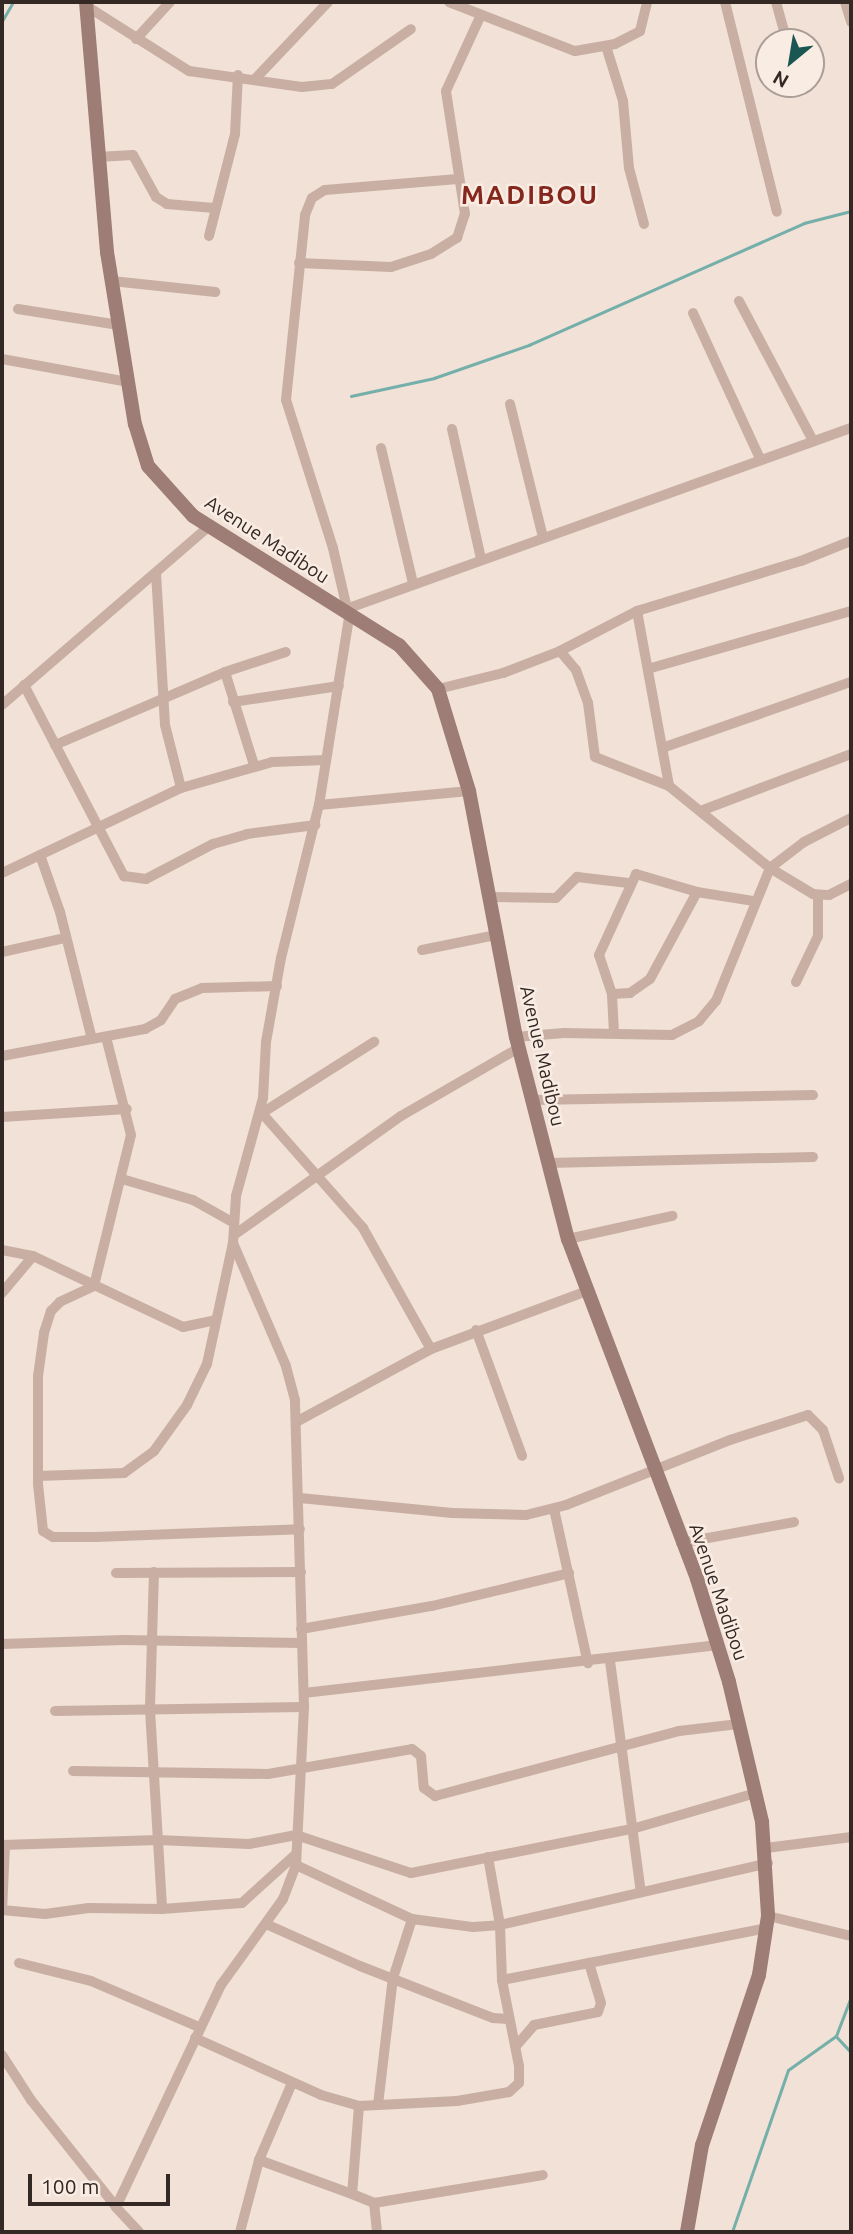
<!DOCTYPE html>
<style>
body{margin:0}
#map{position:relative;width:853px;height:2234px;overflow:hidden;background:#f1e1d7;font-family:Ubuntu,sans-serif}
div>[style]{position:absolute}
[style*='--x']{left:calc(var(--x)*1px);top:calc(var(--y)*1px);width:calc(var(--w)*1px);rotate:calc(var(--a)*1deg)}
.stream>*{height:2.5px;margin:-1.25px;padding:0 1.25px;transform-origin:1.25px;border-radius:1.25px;background:#75afa9}
.street>*{height:10px;margin:-5px;padding:0 5px;transform-origin:5px;border-radius:5px;background:#c9afa3}
.secondary>*{height:14px;margin:-7px;padding:0 7px;transform-origin:7px;border-radius:7px;background:#9d7d75}
span{translate:-50% -50%;white-space:nowrap;text-align:center;line-height:1.15;-webkit-text-stroke:5px #f9ece3;paint-order:stroke}
.street-label{font-size:19px;color:#342825}
.district-label{font-size:26px;color:#85271d;font-weight:700;letter-spacing:2px}
.frame{position:absolute;inset:0;border:4px solid #342825;pointer-events:none}
.north{position:absolute;left:755px;top:28px;width:70px;height:70px;box-sizing:border-box;background:#f9ece3;border:2px solid #aa9e97;border-radius:50%;rotate:210deg;font-size:19px;font-weight:700;line-height:28px;text-align:center;color:#342825}
.north::after{content:'';display:block;margin:auto;width:24px;height:32px;background:#1a5652;clip-path:polygon(50% 0,100% 100%,50% 72%,0 100%)}
.scale{position:absolute;left:28px;top:2174px;width:142px;height:32px;box-sizing:border-box;border:4px solid #342825;border-top:0;padding-left:9px;font-size:21px;line-height:24px;white-space:nowrap;color:#342825;-webkit-text-stroke:5px #f9ece3;paint-order:stroke}
</style>
<div id="map">
<div class="stream">
<div style="--x:2;--y:21;--w:22;--a:-60"></div>
<div style="--x:351;--y:396;--w:85;--a:-12.2"></div>
<div style="--x:434;--y:378;--w:101;--a:-19.2"></div>
<div style="--x:529;--y:345;--w:301;--a:-23.9"></div>
<div style="--x:804;--y:223;--w:49;--a:-14.3"></div>
<div style="--x:851;--y:1269;--w:34;--a:90"></div>
<div style="--x:837;--y:2037;--w:21;--a:47"></div>
<div style="--x:732;--y:2232;--w:171;--a:-70.9"></div>
<div style="--x:788;--y:2070;--w:59;--a:-35.3"></div>
<div style="--x:836;--y:2036;--w:42;--a:-69"></div>
</div>
<div class="street">
<div style="--x:449;--y:2;--w:135;--a:21.3"></div>
<div style="--x:575;--y:51;--w:41;--a:-9.9"></div>
<div style="--x:615;--y:44;--w:28;--a:-27"></div>
<div style="--x:640;--y:31;--w:30;--a:-76"></div>
<div style="--x:725;--y:2;--w:216;--a:76.1"></div>
<div style="--x:776;--y:2;--w:41;--a:74.6"></div>
<div style="--x:845;--y:2;--w:21;--a:73"></div>
<div style="--x:88;--y:7;--w:120;--a:32.4"></div>
<div style="--x:189;--y:71;--w:114;--a:8.1"></div>
<div style="--x:302;--y:87;--w:30;--a:-6"></div>
<div style="--x:332;--y:84;--w:96;--a:-34.8"></div>
<div style="--x:136;--y:39;--w:50;--a:-47.4"></div>
<div style="--x:606;--y:46;--w:58;--a:72.8"></div>
<div style="--x:623;--y:101;--w:67;--a:84.9"></div>
<div style="--x:629;--y:168;--w:58;--a:75"></div>
<div style="--x:256;--y:78;--w:105;--a:-46.5"></div>
<div style="--x:97;--y:157;--w:36;--a:-3"></div>
<div style="--x:133;--y:155;--w:48;--a:61.3"></div>
<div style="--x:156;--y:197;--w:13;--a:32"></div>
<div style="--x:167;--y:204;--w:47;--a:4.9"></div>
<div style="--x:209;--y:236;--w:105;--a:-75.7"></div>
<div style="--x:235;--y:134;--w:59;--a:-87.1"></div>
<div style="--x:299;--y:263;--w:92;--a:2.5"></div>
<div style="--x:391;--y:267;--w:42;--a:-18"></div>
<div style="--x:431;--y:254;--w:31;--a:-32"></div>
<div style="--x:457;--y:238;--w:25;--a:-72"></div>
<div style="--x:465;--y:214;--w:124;--a:-98.8"></div>
<div style="--x:446;--y:91;--w:81;--a:-65.3"></div>
<div style="--x:112;--y:281;--w:104;--a:6.1"></div>
<div style="--x:739;--y:301;--w:158;--a:62.1"></div>
<div style="--x:18;--y:309;--w:102;--a:9"></div>
<div style="--x:693;--y:313;--w:161;--a:65.3"></div>
<div style="--x:2;--y:359;--w:129;--a:10.3"></div>
<div style="--x:510;--y:404;--w:137;--a:76.1"></div>
<div style="--x:452;--y:429;--w:133;--a:77.4"></div>
<div style="--x:381;--y:448;--w:139;--a:76.7"></div>
<div style="--x:156;--y:573;--w:152;--a:86.6"></div>
<div style="--x:165;--y:725;--w:65;--a:75.7"></div>
<div style="--x:349;--y:608;--w:533;--a:-19.73"></div>
<div style="--x:637;--y:611;--w:178;--a:79.6"></div>
<div style="--x:560;--y:651;--w:25;--a:50"></div>
<div style="--x:576;--y:670;--w:35;--a:70"></div>
<div style="--x:588;--y:703;--w:54;--a:82.6"></div>
<div style="--x:595;--y:757;--w:79;--a:21.4"></div>
<div style="--x:669;--y:786;--w:130;--a:39.1"></div>
<div style="--x:770;--y:868;--w:50;--a:31.2"></div>
<div style="--x:813;--y:894;--w:16;--a:4"></div>
<div style="--x:829;--y:895;--w:25;--a:-27"></div>
<div style="--x:651;--y:668;--w:208;--a:-15.9"></div>
<div style="--x:225;--y:672;--w:97;--a:72.7"></div>
<div style="--x:24;--y:685;--w:216;--a:62.4"></div>
<div style="--x:124;--y:876;--w:22;--a:8"></div>
<div style="--x:146;--y:879;--w:76;--a:-27.6"></div>
<div style="--x:213;--y:844;--w:35;--a:-16"></div>
<div style="--x:247;--y:834;--w:69;--a:-7.5"></div>
<div style="--x:438;--y:689;--w:67;--a:-13.8"></div>
<div style="--x:503;--y:673;--w:61;--a:-21.1"></div>
<div style="--x:560;--y:651;--w:87;--a:-27.5"></div>
<div style="--x:637;--y:611;--w:171;--a:-17"></div>
<div style="--x:801;--y:561;--w:54;--a:-21.8"></div>
<div style="--x:233;--y:702;--w:107;--a:-8.6"></div>
<div style="--x:2;--y:705;--w:272;--a:-40.8"></div>
<div style="--x:55;--y:745;--w:185;--a:-23.2"></div>
<div style="--x:225;--y:672;--w:64;--a:-18.2"></div>
<div style="--x:665;--y:747;--w:197;--a:-19.3"></div>
<div style="--x:319;--y:805;--w:151;--a:-5.3"></div>
<div style="--x:703;--y:810;--w:158;--a:-20.7"></div>
<div style="--x:40;--y:855;--w:60;--a:70.7"></div>
<div style="--x:60;--y:912;--w:131;--a:75.9"></div>
<div style="--x:2;--y:873;--w:198;--a:-25.4"></div>
<div style="--x:181;--y:788;--w:95;--a:-15.9"></div>
<div style="--x:272;--y:762;--w:54;--a:-2.1"></div>
<div style="--x:491;--y:897;--w:65;--a:0.9"></div>
<div style="--x:556;--y:898;--w:30;--a:-45"></div>
<div style="--x:577;--y:877;--w:52;--a:6.6"></div>
<div style="--x:422;--y:950;--w:76;--a:-11.5"></div>
<div style="--x:2;--y:952;--w:65;--a:-12.5"></div>
<div style="--x:796;--y:982;--w:51;--a:-64.4"></div>
<div style="--x:818;--y:936;--w:40;--a:-90"></div>
<div style="--x:612;--y:994;--w:18;--a:-3"></div>
<div style="--x:630;--y:993;--w:24;--a:-35"></div>
<div style="--x:650;--y:979;--w:99;--a:-61.6"></div>
<div style="--x:614;--y:1033;--w:39;--a:-93"></div>
<div style="--x:612;--y:994;--w:41;--a:-108.4"></div>
<div style="--x:599;--y:955;--w:89;--a:-65.4"></div>
<div style="--x:636;--y:874;--w:64;--a:16.4"></div>
<div style="--x:697;--y:892;--w:58;--a:9"></div>
<div style="--x:106;--y:1037;--w:101;--a:75.7"></div>
<div style="--x:131;--y:1135;--w:155;--a:103.8"></div>
<div style="--x:94;--y:1286;--w:38;--a:155"></div>
<div style="--x:60;--y:1302;--w:13;--a:135"></div>
<div style="--x:51;--y:1311;--w:23;--a:108"></div>
<div style="--x:44;--y:1333;--w:43;--a:97.9"></div>
<div style="--x:38;--y:1376;--w:108;--a:90"></div>
<div style="--x:38;--y:1484;--w:47;--a:83.9"></div>
<div style="--x:43;--y:1531;--w:12;--a:31"></div>
<div style="--x:53;--y:1537;--w:43;--a:0"></div>
<div style="--x:96;--y:1537;--w:204;--a:-2.2"></div>
<div style="--x:516;--y:1037;--w:48;--a:-4.8"></div>
<div style="--x:564;--y:1033;--w:108;--a:1.1"></div>
<div style="--x:672;--y:1035;--w:30;--a:-27"></div>
<div style="--x:699;--y:1021;--w:26;--a:-50"></div>
<div style="--x:716;--y:1001;--w:144;--a:-67.9"></div>
<div style="--x:770;--y:868;--w:43;--a:-37.4"></div>
<div style="--x:804;--y:842;--w:53;--a:-27.1"></div>
<div style="--x:2;--y:1056;--w:146;--a:-10.7"></div>
<div style="--x:145;--y:1029;--w:18;--a:-29"></div>
<div style="--x:161;--y:1020;--w:25;--a:-56"></div>
<div style="--x:175;--y:999;--w:29;--a:-22"></div>
<div style="--x:202;--y:988;--w:75;--a:-1.5"></div>
<div style="--x:533;--y:1100;--w:280;--a:-1"></div>
<div style="--x:260;--y:1111;--w:156;--a:48.6"></div>
<div style="--x:363;--y:1228;--w:139;--a:60.7"></div>
<div style="--x:262;--y:1113;--w:133;--a:-32.4"></div>
<div style="--x:2;--y:1117;--w:125;--a:-3.7"></div>
<div style="--x:548;--y:1163;--w:265;--a:-1.3"></div>
<div style="--x:122;--y:1179;--w:74;--a:16.5"></div>
<div style="--x:193;--y:1200;--w:47;--a:29.3"></div>
<div style="--x:234;--y:1235;--w:205;--a:-35.5"></div>
<div style="--x:401;--y:1116;--w:136;--a:-30"></div>
<div style="--x:568;--y:1239;--w:107;--a:-12.5"></div>
<div style="--x:2;--y:1250;--w:32;--a:11"></div>
<div style="--x:33;--y:1256;--w:166;--a:25.3"></div>
<div style="--x:183;--y:1327;--w:33;--a:-12"></div>
<div style="--x:2;--y:1293;--w:48;--a:-50"></div>
<div style="--x:476;--y:1330;--w:134;--a:69.9"></div>
<div style="--x:296;--y:1422;--w:153;--a:-28.4"></div>
<div style="--x:431;--y:1349;--w:166;--a:-20.4"></div>
<div style="--x:38;--y:1476;--w:86;--a:-2"></div>
<div style="--x:124;--y:1473;--w:37;--a:-36"></div>
<div style="--x:154;--y:1451;--w:57;--a:-54.3"></div>
<div style="--x:187;--y:1405;--w:46;--a:-64"></div>
<div style="--x:207;--y:1364;--w:124;--a:-77.9"></div>
<div style="--x:300;--y:1498;--w:153;--a:5.6"></div>
<div style="--x:452;--y:1513;--w:74;--a:1.5"></div>
<div style="--x:526;--y:1515;--w:41;--a:-14"></div>
<div style="--x:566;--y:1505;--w:176;--a:-21.6"></div>
<div style="--x:730;--y:1440;--w:82;--a:-17.8"></div>
<div style="--x:808;--y:1415;--w:21;--a:45"></div>
<div style="--x:823;--y:1430;--w:51;--a:71.6"></div>
<div style="--x:554;--y:1509;--w:158;--a:77.6"></div>
<div style="--x:681;--y:1543;--w:115;--a:-10.5"></div>
<div style="--x:154;--y:1572;--w:138;--a:91.7"></div>
<div style="--x:150;--y:1710;--w:199;--a:86.5"></div>
<div style="--x:116;--y:1573;--w:185;--a:-0.3"></div>
<div style="--x:301;--y:1629;--w:133;--a:-10"></div>
<div style="--x:432;--y:1606;--w:141;--a:-13.5"></div>
<div style="--x:2;--y:1644;--w:121;--a:-1.9"></div>
<div style="--x:123;--y:1640;--w:178;--a:1"></div>
<div style="--x:610;--y:1661;--w:233;--a:82.4"></div>
<div style="--x:304;--y:1693;--w:417;--a:-6.6"></div>
<div style="--x:55;--y:1711;--w:249;--a:-0.9"></div>
<div style="--x:73;--y:1771;--w:195;--a:0.9"></div>
<div style="--x:268;--y:1774;--w:146;--a:-9.8"></div>
<div style="--x:412;--y:1749;--w:11;--a:38"></div>
<div style="--x:421;--y:1756;--w:32;--a:85"></div>
<div style="--x:424;--y:1788;--w:14;--a:36"></div>
<div style="--x:435;--y:1796;--w:253;--a:-14.9"></div>
<div style="--x:679;--y:1731;--w:60;--a:-6.7"></div>
<div style="--x:2;--y:1845;--w:156;--a:-1.8"></div>
<div style="--x:158;--y:1840;--w:91;--a:2.5"></div>
<div style="--x:249;--y:1844;--w:48;--a:-10.8"></div>
<div style="--x:296;--y:1835;--w:121;--a:18.3"></div>
<div style="--x:411;--y:1873;--w:225;--a:-11.3"></div>
<div style="--x:632;--y:1829;--w:129;--a:-16.2"></div>
<div style="--x:5;--y:1845;--w:65;--a:92.6"></div>
<div style="--x:2;--y:1910;--w:43;--a:5.3"></div>
<div style="--x:45;--y:1914;--w:44;--a:-7.8"></div>
<div style="--x:89;--y:1908;--w:73;--a:0.8"></div>
<div style="--x:162;--y:1909;--w:80;--a:-4.3"></div>
<div style="--x:242;--y:1903;--w:73;--a:-42.2"></div>
<div style="--x:766;--y:1848;--w:86;--a:-7.4"></div>
<div style="--x:296;--y:1865;--w:128;--a:25"></div>
<div style="--x:412;--y:1919;--w:62;--a:7.5"></div>
<div style="--x:473;--y:1927;--w:27;--a:-4"></div>
<div style="--x:500;--y:1925;--w:275;--a:-13"></div>
<div style="--x:768;--y:1916;--w:85;--a:13.5"></div>
<div style="--x:266;--y:1924;--w:103;--a:24.1"></div>
<div style="--x:360;--y:1966;--w:143;--a:21.4"></div>
<div style="--x:493;--y:2018;--w:15;--a:4"></div>
<div style="--x:19;--y:1963;--w:74;--a:14"></div>
<div style="--x:91;--y:1981;--w:117;--a:23.1"></div>
<div style="--x:502;--y:1980;--w:269;--a:-11.1"></div>
<div style="--x:195;--y:2038;--w:138;--a:24.3"></div>
<div style="--x:321;--y:2095;--w:40;--a:16"></div>
<div style="--x:359;--y:2106;--w:98;--a:-2.9"></div>
<div style="--x:457;--y:2101;--w:53;--a:-9.8"></div>
<div style="--x:509;--y:2092;--w:13;--a:-42"></div>
<div style="--x:519;--y:2083;--w:17;--a:-90"></div>
<div style="--x:519;--y:2066;--w:88;--a:-101.2"></div>
<div style="--x:502;--y:1980;--w:55;--a:-92.1"></div>
<div style="--x:500;--y:1925;--w:69;--a:-100"></div>
<div style="--x:516;--y:2046;--w:28;--a:-49"></div>
<div style="--x:534;--y:2025;--w:65;--a:-11.5"></div>
<div style="--x:598;--y:2012;--w:9;--a:-72"></div>
<div style="--x:601;--y:2003;--w:42;--a:-106.7"></div>
<div style="--x:2;--y:2055;--w:54;--a:57.2"></div>
<div style="--x:31;--y:2100;--w:137;--a:51.5"></div>
<div style="--x:292;--y:2083;--w:84;--a:113.2"></div>
<div style="--x:259;--y:2160;--w:99;--a:20.1"></div>
<div style="--x:378;--y:2105;--w:128;--a:-83.3"></div>
<div style="--x:393;--y:1978;--w:62;--a:-72.1"></div>
<div style="--x:359;--y:2106;--w:88;--a:94.5"></div>
<div style="--x:352;--y:2194;--w:24;--a:22"></div>
<div style="--x:374;--y:2203;--w:29;--a:84"></div>
<div style="--x:374;--y:2203;--w:171;--a:-9.4"></div>
<div style="--x:139;--y:2232;--w:34;--a:-133"></div>
<div style="--x:116;--y:2207;--w:246;--a:-64.7"></div>
<div style="--x:221;--y:1985;--w:106;--a:-54.2"></div>
<div style="--x:283;--y:1899;--w:36;--a:-69"></div>
<div style="--x:296;--y:1865;--w:158;--a:-87.1"></div>
<div style="--x:304;--y:1707;--w:307;--a:-91.7"></div>
<div style="--x:295;--y:1400;--w:35;--a:-105"></div>
<div style="--x:286;--y:1366;--w:134;--a:-113.3"></div>
<div style="--x:233;--y:1243;--w:47;--a:-86.3"></div>
<div style="--x:236;--y:1196;--w:102;--a:-74.6"></div>
<div style="--x:263;--y:1098;--w:56;--a:-86.9"></div>
<div style="--x:266;--y:1042;--w:85;--a:-79.9"></div>
<div style="--x:281;--y:958;--w:158;--a:-76.1"></div>
<div style="--x:319;--y:805;--w:190;--a:-80.9"></div>
<div style="--x:349;--y:617;--w:71;--a:-103.1"></div>
<div style="--x:333;--y:548;--w:155;--a:-107.6"></div>
<div style="--x:286;--y:400;--w:186;--a:-84.1"></div>
<div style="--x:305;--y:215;--w:18;--a:-68"></div>
<div style="--x:312;--y:198;--w:15;--a:-32"></div>
<div style="--x:325;--y:190;--w:133;--a:-4.7"></div>
<div style="--x:240;--y:2232;--w:74;--a:-75.2"></div>
</div>
<div class="secondary">
<div style="--x:86;--y:2;--w:251;--a:85.2"></div>
<div style="--x:107;--y:252;--w:174;--a:80.8"></div>
<div style="--x:135;--y:424;--w:44;--a:72.8"></div>
<div style="--x:148;--y:466;--w:67;--a:48"></div>
<div style="--x:193;--y:516;--w:243;--a:32.1"></div>
<div style="--x:399;--y:645;--w:59;--a:48.4"></div>
<div style="--x:438;--y:689;--w:107;--a:73.1"></div>
<div style="--x:469;--y:791;--w:250;--a:79.2"></div>
<div style="--x:516;--y:1037;--w:209;--a:75.6"></div>
<div style="--x:568;--y:1239;--w:364;--a:69.2"></div>
<div style="--x:697;--y:1579;--w:108;--a:72.7"></div>
<div style="--x:729;--y:1682;--w:144;--a:76.7"></div>
<div style="--x:762;--y:1822;--w:94;--a:86.3"></div>
<div style="--x:768;--y:1916;--w:60;--a:98.7"></div>
<div style="--x:759;--y:1975;--w:179;--a:108.5"></div>
<div style="--x:702;--y:2145;--w:88;--a:99.8"></div>
</div>
<div class="street-label">
<span style="left:267px;top:540px;rotate:33deg">Avenue Madibou</span>
<span style="left:542px;top:1056px;rotate:77deg">Avenue Madibou</span>
<span style="left:718px;top:1592px;rotate:71deg">Avenue Madibou</span>
</div>
<div class="district-label">
<span style="left:530px;top:195px">MADIBOU</span>
</div>
<div class="frame"></div>
<div class="north">N</div>
<div class="scale">100 m</div>
</div>
